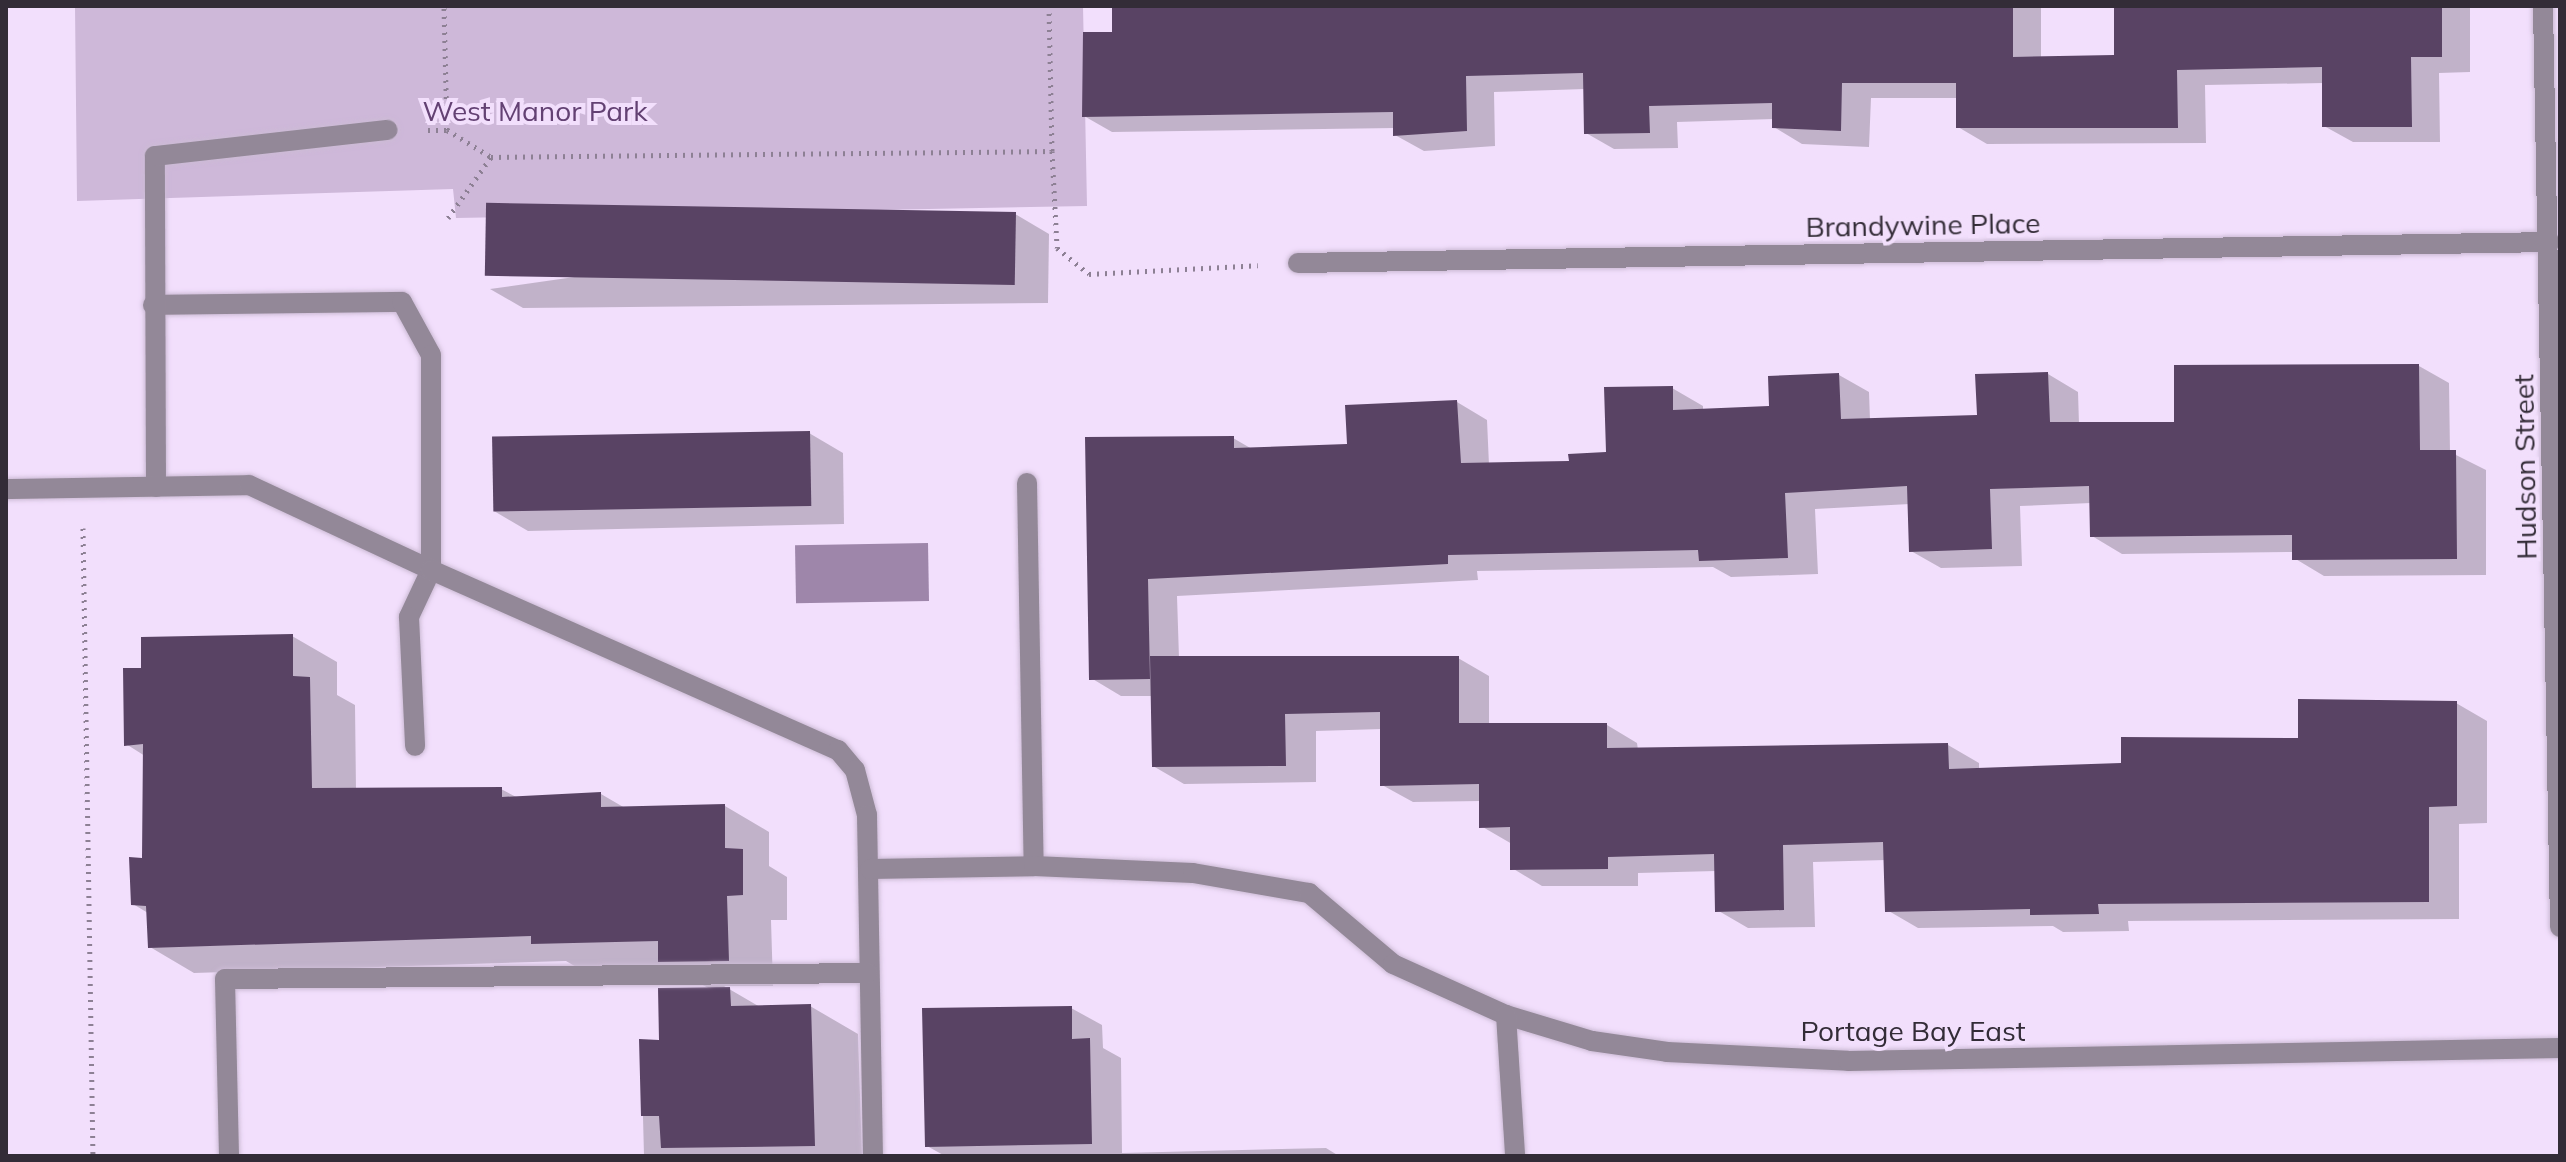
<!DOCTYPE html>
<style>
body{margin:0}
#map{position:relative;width:2566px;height:1162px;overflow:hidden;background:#f2dffc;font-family:Mulish,sans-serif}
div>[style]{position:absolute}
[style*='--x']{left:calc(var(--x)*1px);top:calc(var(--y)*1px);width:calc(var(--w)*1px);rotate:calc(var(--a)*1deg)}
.green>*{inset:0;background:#ceb8d9}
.water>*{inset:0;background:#9e86aa;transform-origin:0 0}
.shadow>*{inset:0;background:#0003}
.building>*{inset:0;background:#594364;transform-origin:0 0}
.path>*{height:5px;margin-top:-2.5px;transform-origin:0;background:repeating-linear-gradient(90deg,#8d8094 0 2px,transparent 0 8px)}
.roads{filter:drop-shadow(0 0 2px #ccbbd5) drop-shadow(0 0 2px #ccbbd5)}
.minor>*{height:20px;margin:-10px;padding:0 10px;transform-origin:10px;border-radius:10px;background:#938898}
span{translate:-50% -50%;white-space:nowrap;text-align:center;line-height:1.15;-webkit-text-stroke:8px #f2dffc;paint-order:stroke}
.park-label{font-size:28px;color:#634173}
.street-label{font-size:28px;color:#332c37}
.frame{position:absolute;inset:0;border:8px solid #332c37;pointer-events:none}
</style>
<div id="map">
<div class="green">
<div style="clip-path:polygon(75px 6px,1083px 6px,1087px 206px,456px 218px,453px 189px,77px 201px)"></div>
</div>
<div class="water">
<div style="left:928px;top:543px;width:58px;height:133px;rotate:89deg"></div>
</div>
<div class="shadow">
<div style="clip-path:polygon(1114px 6px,2041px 6px,2041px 58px,2116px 57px,2116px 6px,2470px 6px,2470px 72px,2439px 73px,2440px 142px,2353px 142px,2324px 126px,2324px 83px,2205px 85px,2206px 143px,1987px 144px,1958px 127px,1958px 98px,1871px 98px,1869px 147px,1802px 144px,1774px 127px,1774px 119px,1677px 122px,1678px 148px,1614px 149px,1586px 133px,1585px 89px,1494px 92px,1495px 146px,1424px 151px,1395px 135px,1395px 128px,1112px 132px,1084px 116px,1114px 34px)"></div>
<div style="clip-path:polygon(1015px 214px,1049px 234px,1048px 303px,523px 308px,490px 289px)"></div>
<div style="clip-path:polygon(2419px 366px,2449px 383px,2450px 452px,2486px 470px,2486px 575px,2324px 576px,2294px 558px,2294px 552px,2122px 554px,2092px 536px,2091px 503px,2020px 506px,2022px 566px,1941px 568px,1911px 551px,1910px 504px,1815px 509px,1818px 574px,1731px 577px,1713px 567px,1477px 571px,1478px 580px,1177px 596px,1179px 658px,1458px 658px,1489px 676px,1489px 725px,1607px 725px,1637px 743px,1638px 750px,1948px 745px,1979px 763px,1979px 770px,2123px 765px,2300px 740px,2456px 703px,2487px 721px,2487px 823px,2459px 824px,2459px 919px,2128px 921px,2129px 931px,2063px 932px,2053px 926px,1918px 928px,1887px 910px,1886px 860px,1813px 862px,1815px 927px,1748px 928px,1717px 910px,1716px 871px,1638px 873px,1638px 886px,1542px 886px,1512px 868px,1512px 844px,1481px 826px,1481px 801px,1413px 802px,1382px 785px,1382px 729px,1316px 731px,1316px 782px,1184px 784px,1153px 766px,1153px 696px,1121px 696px,1091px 678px,1087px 439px,1233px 438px,1252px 449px,1349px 446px,1457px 402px,1487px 420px,1489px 465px,1571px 463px,1608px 454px,1672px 388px,1703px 406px,1703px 411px,1771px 408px,1839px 375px,1869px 392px,1870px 420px,1979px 417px,2048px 374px,2078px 392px,2079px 424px,2176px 424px)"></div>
<div style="clip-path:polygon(809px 433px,843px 453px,844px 524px,528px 531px,494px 511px)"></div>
<div style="clip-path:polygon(292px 636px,337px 662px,337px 695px,355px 705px,356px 790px,501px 789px,518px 798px,601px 794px,625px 808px,725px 806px,769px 832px,769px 866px,787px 877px,787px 920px,771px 920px,773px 986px,724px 986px,760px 1007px,810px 1006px,858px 1034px,862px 1156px,644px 1156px,641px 1041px,661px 1042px,710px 989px,670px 967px,578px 968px,566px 961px,194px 973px,150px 947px,148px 913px,133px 904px,144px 860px,145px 756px,126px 744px,143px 670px)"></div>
<div style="clip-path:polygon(1071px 1008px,1102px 1025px,1103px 1048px,1121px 1058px,1122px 1153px,1326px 1148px,1339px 1156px,945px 1156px,927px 1146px)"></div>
</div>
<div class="building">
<div style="clip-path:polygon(1112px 6px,2013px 6px,2013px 57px,2114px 55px,2114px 6px,2442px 6px,2442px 57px,2411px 57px,2412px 127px,2322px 127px,2322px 67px,2177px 70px,2178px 128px,1956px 128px,1956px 83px,1842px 83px,1841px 131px,1772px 128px,1772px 103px,1649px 106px,1650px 133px,1584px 134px,1583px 73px,1466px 76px,1467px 131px,1393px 136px,1393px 112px,1082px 117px,1083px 32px,1112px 32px)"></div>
<div style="left:1016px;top:212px;width:73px;height:530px;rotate:91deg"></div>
<div style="clip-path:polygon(2419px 364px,2420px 450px,2456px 450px,2457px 559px,2292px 560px,2292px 535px,2090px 537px,2089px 486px,1990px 489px,1992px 549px,1909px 552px,1907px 486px,1785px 493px,1788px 558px,1699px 561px,1698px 550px,1448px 555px,1448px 564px,1148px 579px,1150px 679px,1089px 680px,1085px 437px,1234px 436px,1234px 448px,1347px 444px,1345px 405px,1457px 400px,1461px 463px,1569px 461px,1568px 454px,1606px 452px,1604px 387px,1673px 386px,1673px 410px,1769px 406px,1768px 376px,1839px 373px,1841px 419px,1977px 415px,1975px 374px,2048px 372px,2050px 422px,2174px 422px,2174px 365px)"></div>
<div style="left:810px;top:431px;width:75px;height:318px;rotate:89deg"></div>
<div style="clip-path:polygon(293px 634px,293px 676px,310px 677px,312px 788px,502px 787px,502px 797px,601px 792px,601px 807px,725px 804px,725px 848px,743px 849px,743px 895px,727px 896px,729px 961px,658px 962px,658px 941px,531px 944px,531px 936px,148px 948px,146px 906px,131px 905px,129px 857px,142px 858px,143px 744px,124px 746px,123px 668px,141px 668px,141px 637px)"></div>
<div style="clip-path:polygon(1150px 656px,1459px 656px,1459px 723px,1607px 723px,1607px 748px,1948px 743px,1949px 769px,2121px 763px,2121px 737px,2298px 738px,2298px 699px,2457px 701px,2457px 806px,2429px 807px,2429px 902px,2098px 904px,2099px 914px,2030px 915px,2030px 909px,1885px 912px,1883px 842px,1783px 845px,1784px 910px,1715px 912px,1714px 854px,1608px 857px,1608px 869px,1510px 870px,1510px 827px,1479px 828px,1479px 784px,1380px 786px,1380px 712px,1285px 714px,1286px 766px,1152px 767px)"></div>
<div style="clip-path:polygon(730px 987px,731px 1006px,811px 1004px,815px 1146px,661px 1148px,659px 1116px,641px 1116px,639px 1039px,659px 1040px,658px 988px)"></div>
<div style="clip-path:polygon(1072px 1006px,1072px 1039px,1090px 1038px,1092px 1144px,925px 1147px,922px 1008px)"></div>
</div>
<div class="path">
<div style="--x:428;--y:130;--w:19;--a:0"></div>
<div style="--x:447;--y:130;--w:124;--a:-91.4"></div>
<div style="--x:447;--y:130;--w:52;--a:31.5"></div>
<div style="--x:1052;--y:151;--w:97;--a:87"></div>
<div style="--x:1057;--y:248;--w:41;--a:39.1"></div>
<div style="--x:1089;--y:274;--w:169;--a:-3"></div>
<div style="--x:448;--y:218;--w:75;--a:-54.8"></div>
<div style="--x:491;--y:157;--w:561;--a:-0.61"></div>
<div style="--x:1052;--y:151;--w:145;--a:-91.2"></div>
<div style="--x:83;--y:528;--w:628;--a:89.09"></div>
</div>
<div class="roads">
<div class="minor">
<div style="--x:2543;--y:6;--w:921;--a:88.94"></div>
<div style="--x:1298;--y:263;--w:1252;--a:-0.96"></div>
<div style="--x:153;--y:305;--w:249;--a:-0.7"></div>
<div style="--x:402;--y:302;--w:60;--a:61.3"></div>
<div style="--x:431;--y:355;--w:215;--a:90"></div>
<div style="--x:431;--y:570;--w:52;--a:115.1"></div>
<div style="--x:409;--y:617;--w:129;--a:87.3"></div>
<div style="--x:1027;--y:483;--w:383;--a:89"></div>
<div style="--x:156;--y:487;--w:331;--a:-90.2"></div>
<div style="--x:155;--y:156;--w:234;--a:-6.4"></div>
<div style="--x:6;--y:489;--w:243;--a:-0.9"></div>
<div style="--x:249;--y:485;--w:201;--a:25"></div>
<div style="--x:431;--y:570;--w:445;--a:23.9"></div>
<div style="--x:838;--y:750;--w:26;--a:50"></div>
<div style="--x:855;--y:770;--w:47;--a:75.1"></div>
<div style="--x:867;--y:815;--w:341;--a:89"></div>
<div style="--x:870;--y:869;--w:164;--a:-1"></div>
<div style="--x:1034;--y:866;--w:159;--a:2.5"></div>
<div style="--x:1193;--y:873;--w:118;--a:9.8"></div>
<div style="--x:1309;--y:893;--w:110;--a:40.2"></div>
<div style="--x:1393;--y:964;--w:124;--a:24.3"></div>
<div style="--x:1506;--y:1015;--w:90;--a:16.8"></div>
<div style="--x:1592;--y:1041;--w:76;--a:8.3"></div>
<div style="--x:1667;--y:1052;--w:181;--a:2.8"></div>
<div style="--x:1848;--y:1061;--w:712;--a:-1.05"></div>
<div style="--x:1506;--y:1015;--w:141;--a:86.3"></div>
<div style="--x:229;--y:1156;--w:177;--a:-91.3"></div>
<div style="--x:225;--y:979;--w:643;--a:-0.53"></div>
</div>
</div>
<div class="park-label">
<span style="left:535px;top:111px">West Manor Park</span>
</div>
<div class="street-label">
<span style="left:1923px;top:225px;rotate:-1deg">Brandywine Place</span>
<span style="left:2525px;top:467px;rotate:-91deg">Hudson Street</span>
<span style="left:1913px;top:1031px">Portage Bay East</span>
</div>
<div class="frame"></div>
</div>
